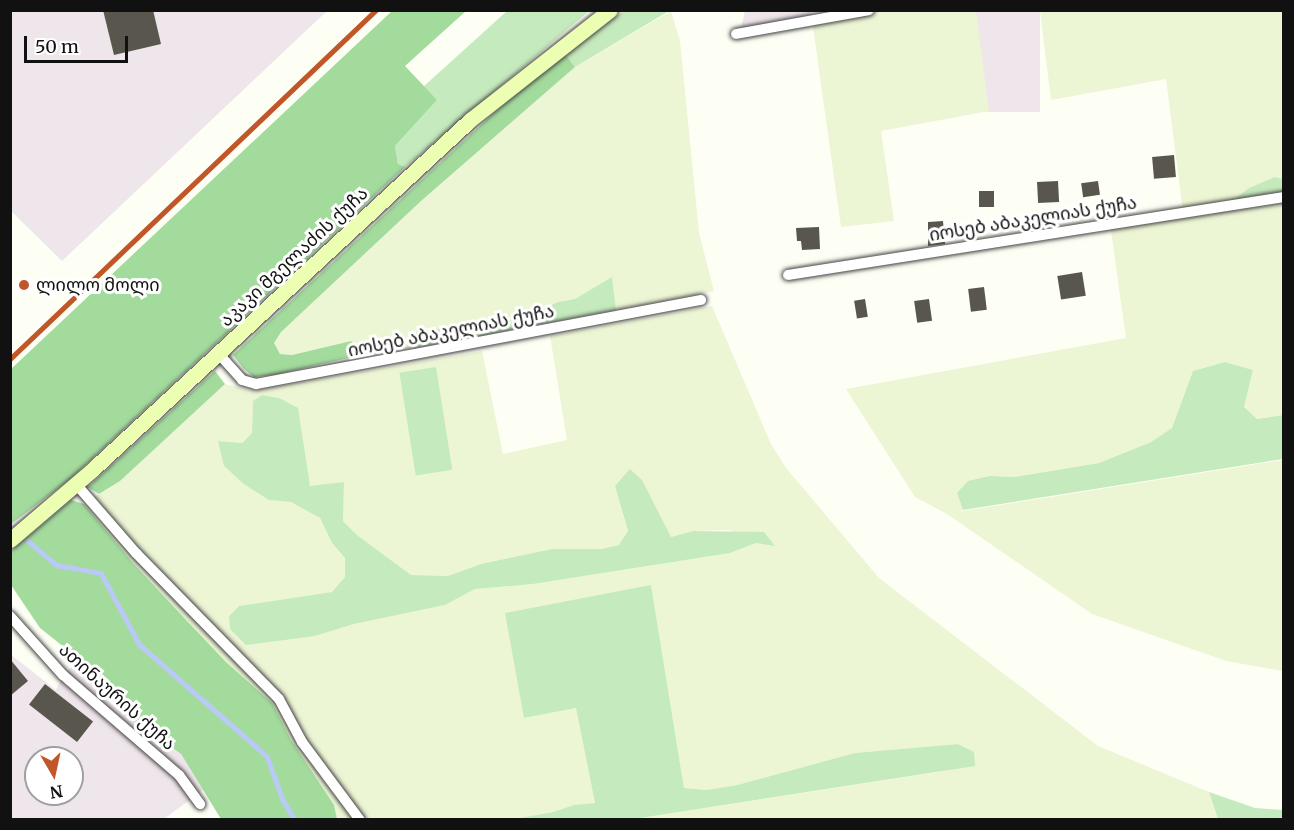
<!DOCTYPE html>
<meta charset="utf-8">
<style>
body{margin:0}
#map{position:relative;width:1294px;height:830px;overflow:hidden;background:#fdfff5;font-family:Merriweather,"Noto Sans Georgian",serif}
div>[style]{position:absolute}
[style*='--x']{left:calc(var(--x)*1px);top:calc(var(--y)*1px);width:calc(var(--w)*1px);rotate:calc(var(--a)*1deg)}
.industrial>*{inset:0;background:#efe6ec;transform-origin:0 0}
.farmland>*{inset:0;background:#ecf5d4}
.green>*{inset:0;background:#c5eabd;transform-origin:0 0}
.forest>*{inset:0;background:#a3db9d}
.stream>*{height:4.5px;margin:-2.25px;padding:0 2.25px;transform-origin:2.25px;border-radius:2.25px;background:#b9caf6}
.building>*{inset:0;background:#59564d;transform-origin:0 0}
.roads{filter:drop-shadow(0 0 2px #444) drop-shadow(0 0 2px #444)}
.street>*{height:10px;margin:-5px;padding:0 5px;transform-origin:5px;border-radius:5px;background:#fff}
.secondary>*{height:15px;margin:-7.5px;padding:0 7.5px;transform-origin:7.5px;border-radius:7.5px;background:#ebfeb1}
.rail>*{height:4.5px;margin:-2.25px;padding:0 2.25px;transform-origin:2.25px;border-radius:2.25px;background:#c15728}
.dots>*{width:16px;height:16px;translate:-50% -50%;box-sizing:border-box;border:3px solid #fff;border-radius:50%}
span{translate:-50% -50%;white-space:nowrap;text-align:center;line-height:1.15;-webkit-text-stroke:6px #fff;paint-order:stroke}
.street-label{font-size:18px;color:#111}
.poi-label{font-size:18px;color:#111}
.left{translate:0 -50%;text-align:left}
.frame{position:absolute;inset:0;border:12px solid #111;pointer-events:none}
.north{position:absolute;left:24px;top:746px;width:60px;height:60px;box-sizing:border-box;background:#fff;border:2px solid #a0a0a0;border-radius:50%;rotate:171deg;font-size:16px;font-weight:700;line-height:24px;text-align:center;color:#111}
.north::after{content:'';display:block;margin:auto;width:21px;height:27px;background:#c15728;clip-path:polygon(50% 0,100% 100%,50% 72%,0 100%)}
.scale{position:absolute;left:24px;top:36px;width:104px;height:27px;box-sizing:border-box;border:3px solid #111;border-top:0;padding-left:8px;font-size:18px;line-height:21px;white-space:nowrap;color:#111;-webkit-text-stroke:4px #fff;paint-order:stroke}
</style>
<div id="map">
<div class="industrial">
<div style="clip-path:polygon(10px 11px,327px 11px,62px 261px,11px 211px)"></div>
<div style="clip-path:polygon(745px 11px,811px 11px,812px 20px,740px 33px)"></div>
<div style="left:976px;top:11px;width:64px;height:101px"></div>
<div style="clip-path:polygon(evenodd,10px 654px,56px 690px,63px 675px,75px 664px,84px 663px,91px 680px,126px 715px,181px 754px,203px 790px,164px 819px,12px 819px,10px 654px,36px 758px,72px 758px,72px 794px,36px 794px,36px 758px)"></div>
</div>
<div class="farmland">
<div style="clip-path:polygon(671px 11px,680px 41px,699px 233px,714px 291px,616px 310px,612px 278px,575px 299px,558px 302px,518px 319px,442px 330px,425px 328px,412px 332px,414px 349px,389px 347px,361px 355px,351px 341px,292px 355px,280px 354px,274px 343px,280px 332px,421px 201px,575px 67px)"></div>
<div style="clip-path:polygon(869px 11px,976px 11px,989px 111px,881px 131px,894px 221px,841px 227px,812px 20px)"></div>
<div style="clip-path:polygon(1040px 11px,1283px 11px,1283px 179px,1275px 177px,1265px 182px,1283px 197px,1283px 415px,1257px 419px,1244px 407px,1253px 370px,1225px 362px,1193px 371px,1172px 428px,1151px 442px,1099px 463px,1015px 477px,990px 476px,957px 493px,963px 510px,956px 512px,1283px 460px,1283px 671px,1226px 661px,1092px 614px,947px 514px,915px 497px,846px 389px,1126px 338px,1110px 224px,1183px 212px,1166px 79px,1051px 100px)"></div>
<div style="clip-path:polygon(evenodd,712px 306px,771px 444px,786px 468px,879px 578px,1098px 746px,1209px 792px,1218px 819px,634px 819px,939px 772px,974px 752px,958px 744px,855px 753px,737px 785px,707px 790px,684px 788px,651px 585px,524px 718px,576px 708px,595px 803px,574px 805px,553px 812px,514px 819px,337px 819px,334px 805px,291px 740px,272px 703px,226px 662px,187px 621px,132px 562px,84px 504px,120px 481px,225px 384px,253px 391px,482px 351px,503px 454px,567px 440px,550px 336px,712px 306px,262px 395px,279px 398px,310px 487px,344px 482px,343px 521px,357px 535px,411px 575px,448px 576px,481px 564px,552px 549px,601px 549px,619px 545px,628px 532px,615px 486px,663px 523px,671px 537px,693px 531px,729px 530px,775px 545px,756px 543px,730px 553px,533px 584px,475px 589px,445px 605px,354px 624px,315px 636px,229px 616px,239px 606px,332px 592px,345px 577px,345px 558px,332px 543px,320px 518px,291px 502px,269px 500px,218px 441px,242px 443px,252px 433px,253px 401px,262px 395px)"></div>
</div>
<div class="green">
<div style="clip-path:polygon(507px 11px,589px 11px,405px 167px,398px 164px,395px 146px,437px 100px,423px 87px)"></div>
<div style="clip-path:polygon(624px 11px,669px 11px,575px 67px,565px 54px)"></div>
<div style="clip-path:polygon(1275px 177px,1283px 179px,1283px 197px,1226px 206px,1249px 188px)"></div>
<div style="clip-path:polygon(612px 277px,616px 310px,414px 349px,412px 332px,518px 319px,558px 302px,575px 299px)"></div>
<div style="clip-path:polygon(1225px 362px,1253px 370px,1244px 407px,1257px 419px,1283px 415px,1283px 459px,963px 510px,957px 493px,968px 481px,990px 476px,1015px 477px,1099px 463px,1151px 442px,1172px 428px,1193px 371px)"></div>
<div style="left:436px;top:367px;width:104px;height:37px;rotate:81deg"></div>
<div style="clip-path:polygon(262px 395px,279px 398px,298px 408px,310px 486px,344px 482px,343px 521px,357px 535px,411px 575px,448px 576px,481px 564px,552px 549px,601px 549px,619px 545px,628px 531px,615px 486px,630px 469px,642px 480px,671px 537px,693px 531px,764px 532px,775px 546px,756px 543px,730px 553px,533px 584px,475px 589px,445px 605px,354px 624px,315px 636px,246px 645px,230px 629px,229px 616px,239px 606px,332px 592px,345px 577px,345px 558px,332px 543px,320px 518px,291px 502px,269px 500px,244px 484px,224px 466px,218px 441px,242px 443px,252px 433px,253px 401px)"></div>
<div style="clip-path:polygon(651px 585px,684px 788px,707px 790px,737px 785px,855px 753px,958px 744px,974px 752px,975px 766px,634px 819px,514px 819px,553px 812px,574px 805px,595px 803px,576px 708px,524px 718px,505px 613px)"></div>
<div style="clip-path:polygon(1209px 792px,1255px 808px,1283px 810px,1283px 819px,1218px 819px)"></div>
</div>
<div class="forest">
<div style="clip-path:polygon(392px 11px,466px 11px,405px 66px,437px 100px,395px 146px,398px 164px,405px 167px,69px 480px,11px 524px,11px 369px)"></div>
<div style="clip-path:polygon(565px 54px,575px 67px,421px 201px,281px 332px,274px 343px,280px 354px,292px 355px,351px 341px,361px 355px,274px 375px,254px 377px,244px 369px,233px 355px,495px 112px)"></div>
<div style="clip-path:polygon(215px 371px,225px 384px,120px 481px,99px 494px,88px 487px)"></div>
<div style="clip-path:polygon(71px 500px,84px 504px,132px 562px,187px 621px,226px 662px,272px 703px,291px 740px,334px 805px,337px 819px,221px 819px,181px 754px,126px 715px,91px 680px,84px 663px,40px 628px,11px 585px,11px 551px)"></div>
</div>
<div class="stream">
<div style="--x:28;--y:541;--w:38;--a:40"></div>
<div style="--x:57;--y:565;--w:45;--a:10.3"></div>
<div style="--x:101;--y:573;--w:82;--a:61.6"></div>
<div style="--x:140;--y:645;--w:169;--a:41.2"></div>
<div style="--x:267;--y:756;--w:47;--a:70"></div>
<div style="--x:283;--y:800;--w:23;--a:59"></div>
</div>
<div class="building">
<div style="clip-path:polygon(103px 10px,153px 10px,161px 44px,114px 55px)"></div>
<div style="left:1174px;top:155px;width:22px;height:22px;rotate:85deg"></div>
<div style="left:1058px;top:181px;width:21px;height:21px;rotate:87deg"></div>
<div style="left:1098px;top:181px;width:14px;height:17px;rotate:82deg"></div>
<div style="left:979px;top:191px;width:15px;height:16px"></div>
<div style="clip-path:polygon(943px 221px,945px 244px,928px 246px,928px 222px)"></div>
<div style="clip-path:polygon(819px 227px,820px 249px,802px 250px,801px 241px,797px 241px,796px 228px)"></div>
<div style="left:1082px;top:272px;width:24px;height:25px;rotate:81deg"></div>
<div style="left:984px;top:287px;width:23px;height:16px;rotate:83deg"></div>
<div style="left:865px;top:299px;width:18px;height:11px;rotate:81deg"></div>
<div style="left:929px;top:299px;width:22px;height:15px;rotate:82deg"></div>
<div style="clip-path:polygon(10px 659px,28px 681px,10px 696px)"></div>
<div style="left:45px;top:684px;width:61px;height:26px;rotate:38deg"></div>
</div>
<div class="roads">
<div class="street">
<div style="--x:736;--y:34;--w:135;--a:-10.2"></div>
<div style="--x:788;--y:275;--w:502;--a:-8.94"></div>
<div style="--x:218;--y:353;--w:36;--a:48"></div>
<div style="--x:242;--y:380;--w:15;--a:16"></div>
<div style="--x:256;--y:384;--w:453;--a:-10.7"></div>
<div style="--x:76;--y:484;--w:91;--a:49"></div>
<div style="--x:136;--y:553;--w:204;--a:45.6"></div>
<div style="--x:279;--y:699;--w:49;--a:61.9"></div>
<div style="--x:302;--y:742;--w:97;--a:53.4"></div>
<div style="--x:10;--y:616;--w:79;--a:48.1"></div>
<div style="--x:63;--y:675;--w:153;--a:40.8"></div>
<div style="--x:179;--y:775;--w:36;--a:54"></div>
</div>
<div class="secondary">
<div style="--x:10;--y:540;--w:109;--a:-40.5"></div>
<div style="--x:93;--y:469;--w:514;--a:-42.79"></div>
<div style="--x:470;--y:120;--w:178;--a:-38.2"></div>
</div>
</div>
<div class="rail">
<div style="--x:10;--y:359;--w:506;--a:-43.64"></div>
</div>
<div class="dots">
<div style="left:24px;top:285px;background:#c15728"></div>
</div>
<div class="street-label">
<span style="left:1033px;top:219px;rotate:-9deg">იოსებ აბაკელიას ქუჩა</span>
<span style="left:294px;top:257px;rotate:-43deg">აკაკი მგელაძის ქუჩა</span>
<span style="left:451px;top:331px;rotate:-11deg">იოსებ აბაკელიას ქუჩა</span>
<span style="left:117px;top:697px;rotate:42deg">ათინაურის ქუჩა</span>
</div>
<div class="poi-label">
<span class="left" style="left:36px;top:285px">ლილო მოლი</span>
</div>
<div class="frame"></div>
<div class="north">N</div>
<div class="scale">50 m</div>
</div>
